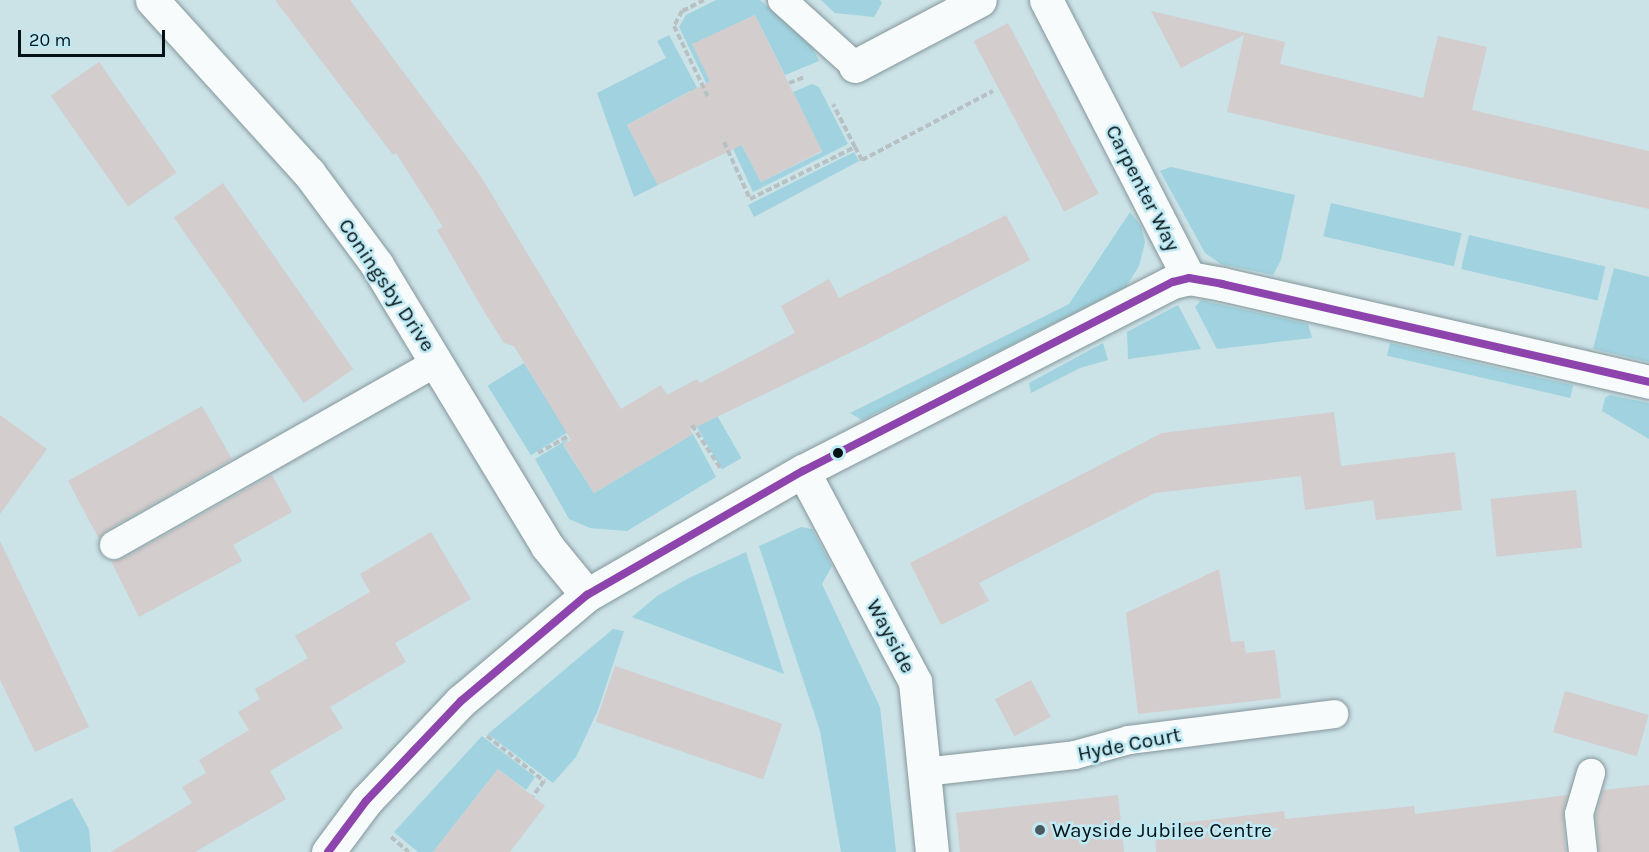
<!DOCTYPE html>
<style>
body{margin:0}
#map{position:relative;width:1649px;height:852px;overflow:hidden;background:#cbe2e7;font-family:Karla,sans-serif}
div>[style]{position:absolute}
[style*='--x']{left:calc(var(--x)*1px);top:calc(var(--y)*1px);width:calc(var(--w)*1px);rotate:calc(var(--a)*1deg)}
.green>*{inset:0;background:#a0d3df;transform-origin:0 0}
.building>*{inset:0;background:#d3cdcd;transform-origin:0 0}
.path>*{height:4px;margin-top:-2px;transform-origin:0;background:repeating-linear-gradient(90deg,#b7c0c2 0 6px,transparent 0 9px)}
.roads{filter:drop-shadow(0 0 2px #84969a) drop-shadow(0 0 2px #84969a)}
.lane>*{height:28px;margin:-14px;padding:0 14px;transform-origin:14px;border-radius:14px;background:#f7fbfb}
.street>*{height:33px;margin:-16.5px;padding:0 16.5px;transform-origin:16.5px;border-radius:16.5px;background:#f7fbfb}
.bus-1>*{height:8px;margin:-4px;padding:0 4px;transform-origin:4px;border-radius:4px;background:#8e44ad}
.dots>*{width:16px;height:16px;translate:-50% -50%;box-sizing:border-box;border:3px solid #bfe9f3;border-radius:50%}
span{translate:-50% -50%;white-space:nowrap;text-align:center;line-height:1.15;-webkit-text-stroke:5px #bfe9f3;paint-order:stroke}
.street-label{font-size:21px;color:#041216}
.poi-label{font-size:21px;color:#041216}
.left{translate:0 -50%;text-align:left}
.scale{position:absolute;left:18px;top:30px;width:147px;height:27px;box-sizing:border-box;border:3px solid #041216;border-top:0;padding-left:8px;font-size:18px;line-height:21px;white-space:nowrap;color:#041216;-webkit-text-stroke:4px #bfe9f3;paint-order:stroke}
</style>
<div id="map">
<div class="green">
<div style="clip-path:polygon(716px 0,760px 0,812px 47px,819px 61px,785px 75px,755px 15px,693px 44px,716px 94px,712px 95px,679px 27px,686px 15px)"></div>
<div style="clip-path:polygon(821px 0,880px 0,882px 3px,874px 17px,835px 13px)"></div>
<div style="clip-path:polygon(669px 35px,703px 99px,690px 91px,627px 125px,658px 185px,634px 197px,597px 93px,666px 58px,657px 41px)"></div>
<div style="clip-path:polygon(812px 84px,819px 87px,848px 144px,753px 192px,729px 140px,737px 136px,761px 182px,822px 152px,793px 92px)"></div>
<div style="clip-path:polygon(854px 152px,859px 161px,754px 217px,748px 205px)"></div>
<div style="clip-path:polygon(1171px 167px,1295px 195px,1281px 260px,1273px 275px,1221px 264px,1205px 253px,1160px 171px)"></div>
<div style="left:1331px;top:203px;width:134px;height:34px;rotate:13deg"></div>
<div style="clip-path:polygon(1130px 212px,1141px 226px,1145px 242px,1139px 266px,1126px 287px,862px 420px,850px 413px,1069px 304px)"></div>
<div style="left:1469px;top:235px;width:140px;height:35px;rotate:13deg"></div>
<div style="clip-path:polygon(1614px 268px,1649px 277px,1649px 362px,1593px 349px)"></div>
<div style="clip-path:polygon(1201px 300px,1308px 324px,1312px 338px,1217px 349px,1195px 307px)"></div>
<div style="clip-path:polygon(1178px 305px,1201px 349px,1128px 359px,1127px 332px)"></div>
<div style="clip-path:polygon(1103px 343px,1108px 360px,1080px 368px,1031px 393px,1029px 383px)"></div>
<div style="left:1390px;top:343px;width:188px;height:13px;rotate:13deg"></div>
<div style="left:524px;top:363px;width:82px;height:43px;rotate:58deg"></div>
<div style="clip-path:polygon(1610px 395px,1649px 403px,1649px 439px,1602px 411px,1605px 398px)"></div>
<div style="left:715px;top:412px;width:53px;height:23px;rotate:60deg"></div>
<div style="clip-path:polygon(693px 434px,716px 477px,627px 531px,590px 528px,569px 519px,535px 459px,570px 438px,563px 445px,594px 493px)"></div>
<div style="clip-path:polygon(801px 527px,812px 529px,832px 566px,822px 584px,880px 707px,896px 852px,841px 852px,820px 731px,759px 546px)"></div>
<div style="clip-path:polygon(746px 552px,784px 674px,632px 617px,657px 596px,689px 578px)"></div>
<div style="clip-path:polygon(613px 629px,624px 631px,598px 710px,576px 757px,553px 783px,488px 734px)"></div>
<div style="clip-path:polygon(482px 736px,535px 777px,526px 790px,498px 769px,433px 852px,418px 852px,394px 832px)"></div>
<div style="clip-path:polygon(72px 798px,89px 829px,91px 852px,20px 852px,14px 827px)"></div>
</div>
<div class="building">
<div style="clip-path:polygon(275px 0,350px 0,480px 175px,621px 409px,661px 385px,667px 395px,697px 379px,700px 383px,795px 333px,781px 306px,829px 279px,839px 298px,1006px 215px,1030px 260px,866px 345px,690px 430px,693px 434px,594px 493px,563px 444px,571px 440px,514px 346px,504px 343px,485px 313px,437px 230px,443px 227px,396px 153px,393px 155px)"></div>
<div style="clip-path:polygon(1151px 11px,1285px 42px,1280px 64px,1423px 98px,1438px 36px,1487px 47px,1472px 110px,1649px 151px,1649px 209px,1227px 112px,1244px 35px,1181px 68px)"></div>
<div style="clip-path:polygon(755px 15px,822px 151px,761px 182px,742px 145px,658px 185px,627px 125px,710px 81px,692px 44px)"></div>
<div style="left:1008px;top:23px;width:193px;height:39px;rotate:62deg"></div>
<div style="left:99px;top:62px;width:135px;height:59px;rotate:55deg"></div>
<div style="left:223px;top:183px;width:227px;height:60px;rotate:55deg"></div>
<div style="clip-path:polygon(202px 406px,232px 459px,106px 531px,99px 539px,68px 481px)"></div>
<div style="clip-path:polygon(1334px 412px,1341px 466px,1455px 452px,1462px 510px,1376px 520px,1373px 500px,1305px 510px,1301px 476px,1155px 493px,979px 583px,989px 601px,941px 625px,910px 563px,1162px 433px)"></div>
<div style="clip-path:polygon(0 415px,47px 449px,0 514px)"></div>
<div style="clip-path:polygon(272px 475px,292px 512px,233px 545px,242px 561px,139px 617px,111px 561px,122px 559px)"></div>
<div style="left:1576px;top:490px;width:58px;height:86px;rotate:84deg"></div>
<div style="clip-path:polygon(431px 532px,471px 599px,395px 643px,406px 662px,330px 707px,343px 728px,270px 771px,286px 799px,195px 852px,111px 852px,192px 803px,182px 787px,206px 773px,199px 760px,249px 730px,238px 712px,260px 699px,255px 689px,308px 658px,295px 636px,370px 592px,360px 574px)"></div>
<div style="clip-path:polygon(0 541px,89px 727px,35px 752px,0 680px)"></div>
<div style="clip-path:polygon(1219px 569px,1231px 642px,1244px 641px,1246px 653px,1275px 650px,1281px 698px,1138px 714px,1126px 613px)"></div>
<div style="left:615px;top:666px;width:177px;height:59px;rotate:19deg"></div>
<div style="left:1031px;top:680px;width:42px;height:41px;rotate:62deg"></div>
<div style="left:1565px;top:691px;width:87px;height:43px;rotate:16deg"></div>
<div style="clip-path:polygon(498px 769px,545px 806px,510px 852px,433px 852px)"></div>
<div style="clip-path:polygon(1649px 785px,1649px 852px,1599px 852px,1596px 816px,1603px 790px)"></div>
<div style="clip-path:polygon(1118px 795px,1124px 852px,960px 852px,956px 813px)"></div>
<div style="clip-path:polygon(1567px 795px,1563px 815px,1566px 852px,1156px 852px,1155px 826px,1284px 811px,1285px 819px,1414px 806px,1415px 814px)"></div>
</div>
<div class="path">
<div style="--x:704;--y:0;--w:25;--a:153"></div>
<div style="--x:682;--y:11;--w:17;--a:118"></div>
<div style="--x:674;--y:26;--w:79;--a:64.4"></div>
<div style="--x:789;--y:83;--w:17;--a:-21"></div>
<div style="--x:724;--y:142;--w:63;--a:65.5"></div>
<div style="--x:750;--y:199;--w:117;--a:-26.3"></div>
<div style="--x:855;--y:147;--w:48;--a:-117.1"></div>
<div style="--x:855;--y:147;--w:15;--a:62"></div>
<div style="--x:862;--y:160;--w:148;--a:-27.8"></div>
<div style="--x:692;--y:425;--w:53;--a:56.6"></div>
<div style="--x:538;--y:453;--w:35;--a:-29"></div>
<div style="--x:487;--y:736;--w:73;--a:38.3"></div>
<div style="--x:544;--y:781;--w:19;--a:126"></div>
<div style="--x:391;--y:837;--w:23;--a:40"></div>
</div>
<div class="roads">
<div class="lane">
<div style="--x:782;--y:0;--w:98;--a:42.1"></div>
<div style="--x:114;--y:545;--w:372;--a:-29.5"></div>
<div style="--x:924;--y:772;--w:152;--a:-6.4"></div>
<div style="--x:1075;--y:755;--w:56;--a:-15.5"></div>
<div style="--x:1129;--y:740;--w:207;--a:-7.2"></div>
<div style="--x:1583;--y:852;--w:38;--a:-96"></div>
<div style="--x:1579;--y:814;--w:43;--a:-73.7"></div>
</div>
<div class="street">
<div style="--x:152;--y:0;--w:234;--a:47.8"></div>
<div style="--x:309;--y:173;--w:114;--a:53.5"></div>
<div style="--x:377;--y:265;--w:328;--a:58.8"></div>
<div style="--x:547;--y:546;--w:63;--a:50.8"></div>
<div style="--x:1046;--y:0;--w:313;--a:62.8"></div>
<div style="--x:855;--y:66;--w:141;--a:-27.8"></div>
<div style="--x:803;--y:471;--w:239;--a:62"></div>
<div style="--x:915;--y:682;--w:171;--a:84.3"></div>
<div style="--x:328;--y:852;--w:64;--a:-53.3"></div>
<div style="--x:366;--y:801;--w:138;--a:-46.5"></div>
<div style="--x:461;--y:701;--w:165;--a:-40.1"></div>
<div style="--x:587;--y:595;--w:249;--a:-29.9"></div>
<div style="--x:803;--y:471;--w:415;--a:-27.1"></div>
<div style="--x:1173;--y:282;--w:16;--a:-14"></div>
<div style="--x:1189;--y:278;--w:34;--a:10"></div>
<div style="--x:1222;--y:284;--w:438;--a:12.9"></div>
</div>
</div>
<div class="bus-1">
<div style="--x:328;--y:852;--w:64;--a:-53.3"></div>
<div style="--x:366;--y:801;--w:138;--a:-46.5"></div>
<div style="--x:461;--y:701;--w:165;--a:-40.1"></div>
<div style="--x:587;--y:595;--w:249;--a:-29.9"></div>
<div style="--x:803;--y:471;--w:415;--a:-27.1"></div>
<div style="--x:1173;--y:282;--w:16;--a:-14"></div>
<div style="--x:1189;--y:278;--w:34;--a:10"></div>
<div style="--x:1222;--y:284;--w:438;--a:12.9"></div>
</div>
<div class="dots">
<div style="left:838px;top:453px;background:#041216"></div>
<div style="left:1040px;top:830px;background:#4a5b5f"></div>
</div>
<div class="street-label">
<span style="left:1143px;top:188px;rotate:63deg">Carpenter Way</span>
<span style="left:387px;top:285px;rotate:56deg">Coningsby Drive</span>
<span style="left:891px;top:636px;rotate:62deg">Wayside</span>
<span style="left:1129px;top:744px;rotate:-11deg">Hyde Court</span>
</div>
<div class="poi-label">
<span class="left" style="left:1052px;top:830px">Wayside Jubilee Centre</span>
</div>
<div class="scale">20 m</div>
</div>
